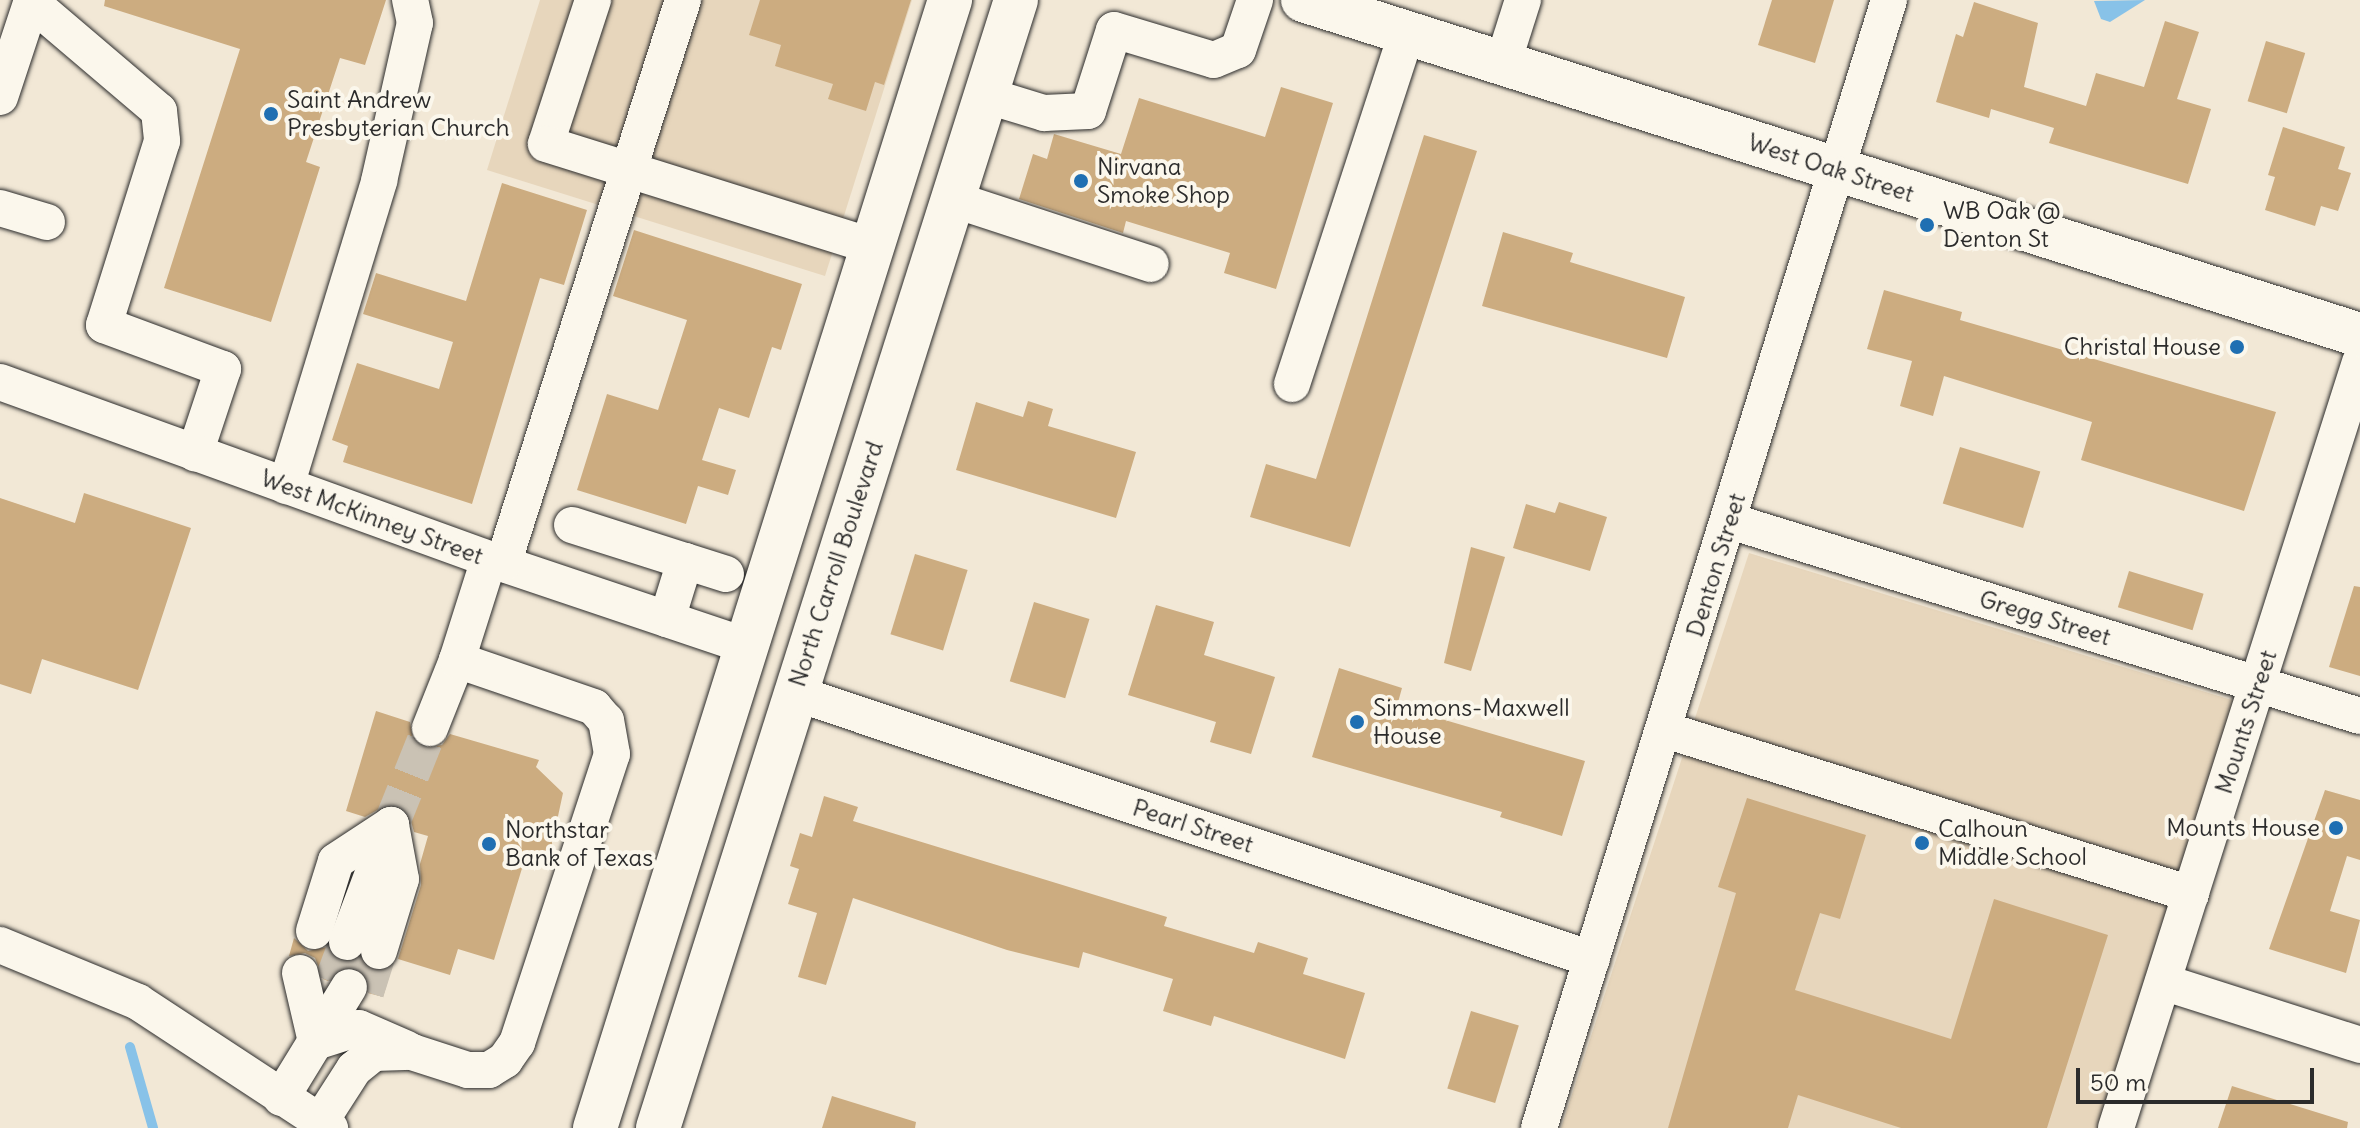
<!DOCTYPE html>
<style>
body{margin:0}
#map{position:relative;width:2360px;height:1128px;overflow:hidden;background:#f2e8d6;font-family:Delius,sans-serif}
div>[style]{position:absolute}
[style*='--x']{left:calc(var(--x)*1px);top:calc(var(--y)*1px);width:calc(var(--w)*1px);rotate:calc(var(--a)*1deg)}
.built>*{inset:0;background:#e7d6bc}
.water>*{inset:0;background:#88c2e8}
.stream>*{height:10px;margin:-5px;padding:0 5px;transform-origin:5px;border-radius:5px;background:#88c2e8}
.building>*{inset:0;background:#ccac80;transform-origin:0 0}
.minor-tunnel>*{height:36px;margin-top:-18px;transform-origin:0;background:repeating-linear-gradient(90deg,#cac2b4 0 36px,transparent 0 54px)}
.roads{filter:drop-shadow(0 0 2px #2b2b2b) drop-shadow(0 0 2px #2b2b2b)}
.minor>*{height:36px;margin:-18px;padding:0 18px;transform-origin:18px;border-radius:18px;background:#fbf7ec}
.major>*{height:44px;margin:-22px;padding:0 22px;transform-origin:22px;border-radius:22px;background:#fbf7ec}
.dots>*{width:22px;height:22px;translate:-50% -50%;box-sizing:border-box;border:4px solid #fbf7ec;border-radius:50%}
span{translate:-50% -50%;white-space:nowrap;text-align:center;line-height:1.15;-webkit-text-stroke:8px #fbf7ec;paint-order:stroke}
.poi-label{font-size:24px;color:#2b2b2b}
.left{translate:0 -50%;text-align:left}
.right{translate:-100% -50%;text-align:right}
.street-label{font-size:24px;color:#2b2b2b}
.scale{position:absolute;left:2076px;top:1068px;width:238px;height:36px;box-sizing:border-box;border:4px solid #2b2b2b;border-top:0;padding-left:10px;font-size:24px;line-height:28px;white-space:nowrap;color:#2b2b2b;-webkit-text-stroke:6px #fbf7ec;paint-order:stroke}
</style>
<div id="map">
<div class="built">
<div style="clip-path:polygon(540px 0,912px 0,825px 276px,487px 170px)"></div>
<div style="clip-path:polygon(1749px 553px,2235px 701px,2099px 1128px,1561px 1128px)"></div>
</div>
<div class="water">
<div style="clip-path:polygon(2145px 0,2110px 22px,2101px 19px,2094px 1px)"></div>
</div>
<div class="stream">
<div style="--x:130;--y:1047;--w:84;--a:74.1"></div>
</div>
<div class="building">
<div style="clip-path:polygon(105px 0,386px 0,365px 65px,340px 58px,306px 162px,320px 167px,271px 322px,164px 288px,240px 49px,104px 6px)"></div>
<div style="clip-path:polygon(760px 0,911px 0,884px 85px,875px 82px,866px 111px,828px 99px,833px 84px,775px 66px,781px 45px,749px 35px)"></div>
<div style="clip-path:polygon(1772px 0,1834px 0,1815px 63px,1758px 45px)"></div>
<div style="clip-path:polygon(1974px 2px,2038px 23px,2024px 87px,2086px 106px,2096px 73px,2144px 87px,2165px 21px,2199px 32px,2177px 99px,2211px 109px,2188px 184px,2049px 143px,2054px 128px,1991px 109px,1989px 118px,1936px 102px,1956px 34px,1963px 37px)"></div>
<div style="left:2266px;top:41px;width:41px;height:63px;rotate:17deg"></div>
<div style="clip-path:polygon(1281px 87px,1333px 103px,1276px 289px,1224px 273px,1230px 253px,1126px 221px,1123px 233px,1019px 199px,1033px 154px,1047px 159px,1054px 134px,1121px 154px,1139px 98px,1265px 137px)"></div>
<div style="clip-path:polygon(2283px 127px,2345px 147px,2338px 169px,2351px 173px,2338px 211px,2321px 206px,2315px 226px,2265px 210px,2275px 177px,2268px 175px)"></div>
<div style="clip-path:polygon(1424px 135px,1477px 151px,1350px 547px,1250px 517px,1266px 464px,1316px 479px)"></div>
<div style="clip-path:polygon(502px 183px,587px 210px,564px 285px,540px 278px,472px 504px,343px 462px,348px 446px,332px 440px,357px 363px,439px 389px,453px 342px,363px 314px,376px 273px,466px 301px)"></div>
<div style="clip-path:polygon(634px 230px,802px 284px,781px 350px,772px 347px,749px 418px,719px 408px,702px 460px,736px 470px,728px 495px,698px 486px,686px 524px,577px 490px,607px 394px,658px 410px,687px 320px,613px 296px)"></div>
<div style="clip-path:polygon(1503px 232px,1573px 253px,1570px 262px,1685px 297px,1667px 358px,1482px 306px)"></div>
<div style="clip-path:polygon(1884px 290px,1962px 312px,1960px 320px,2276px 412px,2244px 511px,2081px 460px,2092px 422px,1944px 376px,1933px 416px,1900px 406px,1912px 361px,1867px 349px)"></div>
<div style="clip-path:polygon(1028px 401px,1053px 409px,1048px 426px,1136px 452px,1116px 518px,956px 470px,976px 402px,1023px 417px)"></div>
<div style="left:1960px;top:447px;width:84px;height:59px;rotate:17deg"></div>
<div style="clip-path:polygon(84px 493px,191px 528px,138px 690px,42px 659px,31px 694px,0 684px,0 498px,75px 523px)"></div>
<div style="clip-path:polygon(1559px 502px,1607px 517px,1590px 571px,1513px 548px,1526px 504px,1555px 513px)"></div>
<div style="clip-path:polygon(1471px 547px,1505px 557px,1471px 671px,1444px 663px)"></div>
<div style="left:915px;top:554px;width:55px;height:84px;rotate:17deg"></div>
<div style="left:2129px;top:571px;width:78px;height:38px;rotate:17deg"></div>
<div style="clip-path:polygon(2354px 586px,2360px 587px,2360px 676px,2329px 667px)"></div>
<div style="left:1034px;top:602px;width:58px;height:83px;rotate:17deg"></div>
<div style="clip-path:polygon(1156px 605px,1214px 622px,1204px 655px,1275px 677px,1251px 754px,1210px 742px,1216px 722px,1128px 695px)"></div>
<div style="clip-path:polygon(1339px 668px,1402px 688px,1397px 706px,1585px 761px,1562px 836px,1500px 817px,1502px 812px,1312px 757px)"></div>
<div style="clip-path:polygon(376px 711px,410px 722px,413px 740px,423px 748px,442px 745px,450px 734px,539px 760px,536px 767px,563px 793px,549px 858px,527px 852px,494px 960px,458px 949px,450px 975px,398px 959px,421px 885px,420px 864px,428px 836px,414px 832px,409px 814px,397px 805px,386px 805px,365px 817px,346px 811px)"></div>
<div style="clip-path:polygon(2325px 790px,2360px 800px,2360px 860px,2347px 856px,2330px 911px,2360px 920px,2346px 973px,2269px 949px)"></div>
<div style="clip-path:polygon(824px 796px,858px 807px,853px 821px,1167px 917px,1164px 926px,1254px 953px,1258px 942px,1308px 958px,1303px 974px,1365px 993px,1345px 1059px,1214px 1016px,1211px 1026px,1163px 1011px,1173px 979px,1083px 952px,1079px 968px,1007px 950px,853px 898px,826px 985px,798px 977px,817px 913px,788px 904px,799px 869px,790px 866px,800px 833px,812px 837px)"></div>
<div style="clip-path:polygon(1747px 798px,1866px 835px,1840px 919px,1820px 913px,1795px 990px,1951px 1039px,1994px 899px,2108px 935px,2047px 1128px,1901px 1128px,1798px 1095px,1788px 1128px,1668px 1128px,1736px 893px,1718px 887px)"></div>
<div style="clip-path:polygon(294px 938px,308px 951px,327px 947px,340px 962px,360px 958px,374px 971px,392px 967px,383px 997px,368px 993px,368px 978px,359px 969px,340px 968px,328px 981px,323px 979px,315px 958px,305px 953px,289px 956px)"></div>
<div style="left:1471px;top:1011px;width:50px;height:81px;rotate:17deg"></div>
<div style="clip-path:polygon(2232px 1086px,2348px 1122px,2347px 1128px,2218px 1128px)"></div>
<div style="clip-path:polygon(832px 1096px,916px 1122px,915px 1128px,822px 1128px)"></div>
</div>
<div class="minor-tunnel">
<div style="--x:391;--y:825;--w:105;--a:-68.1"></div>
<div style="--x:332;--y:982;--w:43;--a:-69.4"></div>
<div style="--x:366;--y:992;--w:43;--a:-72.4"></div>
</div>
<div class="roads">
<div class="minor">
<div style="--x:593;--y:0;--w:151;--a:108.1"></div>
<div style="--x:546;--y:144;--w:342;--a:17.4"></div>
<div style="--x:31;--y:2;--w:168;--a:40.4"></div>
<div style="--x:159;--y:111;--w:30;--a:84"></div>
<div style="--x:162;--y:141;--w:193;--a:107.5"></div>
<div style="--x:104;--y:325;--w:127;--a:20.3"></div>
<div style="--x:223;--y:369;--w:89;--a:108.4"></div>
<div style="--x:1503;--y:63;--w:66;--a:-72.4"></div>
<div style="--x:985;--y:95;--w:62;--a:17"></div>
<div style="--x:1044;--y:113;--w:44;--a:-2.6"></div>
<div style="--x:1088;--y:111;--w:85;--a:-72.2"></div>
<div style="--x:1114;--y:30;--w:104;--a:16.7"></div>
<div style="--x:1214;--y:60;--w:26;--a:-23"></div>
<div style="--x:1238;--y:50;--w:53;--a:-71.2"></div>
<div style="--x:0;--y:97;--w:102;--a:-71.7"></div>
<div style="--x:952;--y:199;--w:209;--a:18.1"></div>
<div style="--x:0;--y:208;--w:49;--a:16.6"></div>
<div style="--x:0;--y:382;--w:535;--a:19.89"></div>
<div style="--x:503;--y:564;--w:256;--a:18.6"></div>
<div style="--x:1292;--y:384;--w:369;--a:-71.9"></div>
<div style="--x:286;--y:486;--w:319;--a:-73"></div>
<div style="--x:379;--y:181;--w:162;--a:-77.2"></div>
<div style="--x:415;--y:23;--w:24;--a:-102"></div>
<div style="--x:1730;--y:521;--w:659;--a:17.2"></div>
<div style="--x:572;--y:525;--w:119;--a:17.7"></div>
<div style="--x:685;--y:561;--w:61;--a:107.2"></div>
<div style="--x:685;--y:561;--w:43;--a:17.6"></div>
<div style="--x:503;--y:564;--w:592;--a:-72.3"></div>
<div style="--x:795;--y:693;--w:840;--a:18.46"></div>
<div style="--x:430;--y:728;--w:73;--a:-68.3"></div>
<div style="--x:1665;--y:730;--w:551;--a:17.32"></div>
<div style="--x:314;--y:931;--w:73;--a:-72.6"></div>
<div style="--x:336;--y:861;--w:66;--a:-33.2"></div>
<div style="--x:347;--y:942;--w:125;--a:-69.4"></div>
<div style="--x:0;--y:945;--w:149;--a:22.4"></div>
<div style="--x:138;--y:1002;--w:230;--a:33.3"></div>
<div style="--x:379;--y:951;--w:75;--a:-73"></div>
<div style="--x:401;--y:879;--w:55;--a:-100.5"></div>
<div style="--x:300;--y:973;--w:71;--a:76.9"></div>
<div style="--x:2163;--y:982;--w:207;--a:17.7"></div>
<div style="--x:316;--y:1042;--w:45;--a:-18"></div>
<div style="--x:359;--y:1028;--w:52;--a:23.6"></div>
<div style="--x:281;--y:1098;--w:130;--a:-58.5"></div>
<div style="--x:320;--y:1122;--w:63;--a:-57.3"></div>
<div style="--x:354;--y:1069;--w:26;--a:-39"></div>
<div style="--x:374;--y:1053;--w:38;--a:-2"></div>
<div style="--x:412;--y:1052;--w:59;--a:17.8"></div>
<div style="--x:468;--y:1070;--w:21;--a:0"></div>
<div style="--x:489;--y:1070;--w:19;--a:-32"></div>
<div style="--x:505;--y:1060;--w:21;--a:-55"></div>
<div style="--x:517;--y:1043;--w:304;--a:-71.8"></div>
<div style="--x:612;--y:754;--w:34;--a:-100"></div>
<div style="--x:606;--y:721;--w:18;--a:-131"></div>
<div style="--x:594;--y:707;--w:145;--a:-161.1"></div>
<div style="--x:457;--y:660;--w:106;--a:-72.4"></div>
<div style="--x:1539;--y:1128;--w:1181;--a:-72.76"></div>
<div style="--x:2116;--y:1128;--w:804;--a:-72.33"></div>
</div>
<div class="major">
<div style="--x:1303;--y:0;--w:1109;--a:17.59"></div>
<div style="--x:595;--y:1128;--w:1183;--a:-72.53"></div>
<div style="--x:658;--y:1128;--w:1183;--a:-72.39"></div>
</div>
</div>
<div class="dots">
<div style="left:271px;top:114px;background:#1f6fb2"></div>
<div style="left:1081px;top:181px;background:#1f6fb2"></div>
<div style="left:1927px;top:225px;background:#1f6fb2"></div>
<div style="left:2237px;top:347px;background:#1f6fb2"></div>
<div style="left:1357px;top:722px;background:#1f6fb2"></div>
<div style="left:2336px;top:828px;background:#1f6fb2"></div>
<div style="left:1922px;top:843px;background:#1f6fb2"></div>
<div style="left:489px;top:844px;background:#1f6fb2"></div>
</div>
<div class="poi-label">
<span class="left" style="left:287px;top:114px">Saint Andrew<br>Presbyterian Church</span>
<span class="left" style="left:1097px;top:181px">Nirvana<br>Smoke Shop</span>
<span class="left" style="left:1943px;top:225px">WB Oak @<br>Denton St</span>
<span class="right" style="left:2221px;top:347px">Christal House</span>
<span class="left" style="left:1373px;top:722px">Simmons-Maxwell<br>House</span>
<span class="right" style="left:2320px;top:828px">Mounts House</span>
<span class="left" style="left:1938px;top:843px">Calhoun<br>Middle School</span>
<span class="left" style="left:505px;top:844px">Northstar<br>Bank of Texas</span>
</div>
<div class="street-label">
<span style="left:1831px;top:168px;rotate:18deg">West Oak Street</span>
<span style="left:372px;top:517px;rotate:20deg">West McKinney Street</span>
<span style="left:836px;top:564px;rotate:-72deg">North Carroll Boulevard</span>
<span style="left:1716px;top:565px;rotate:-73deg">Denton Street</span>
<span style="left:2045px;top:618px;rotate:17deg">Gregg Street</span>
<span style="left:2246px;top:722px;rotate:-72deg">Mounts Street</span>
<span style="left:1193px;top:826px;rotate:18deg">Pearl Street</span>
</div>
<div class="scale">50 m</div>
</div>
